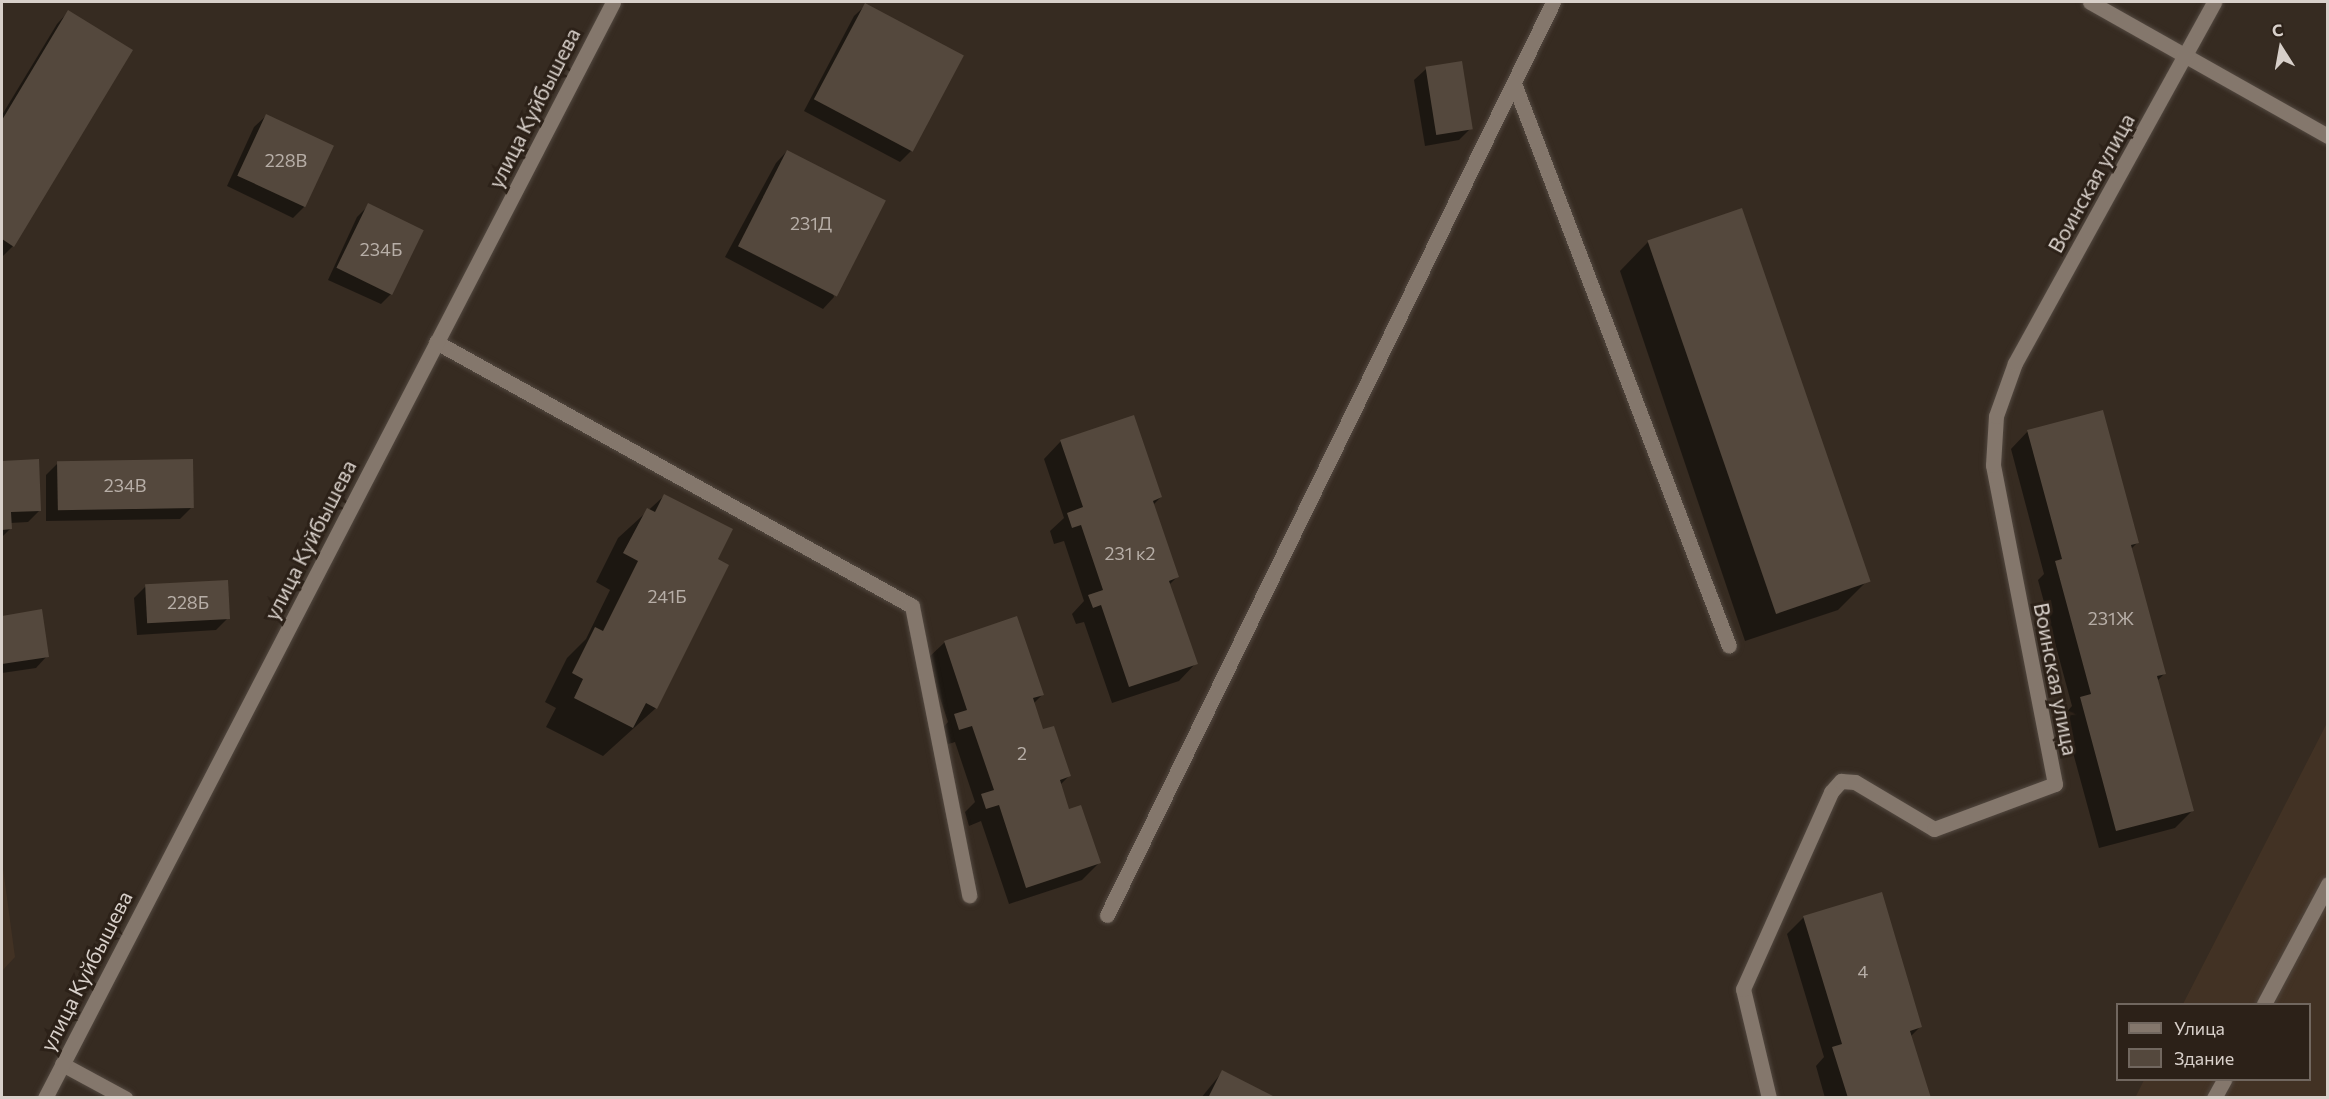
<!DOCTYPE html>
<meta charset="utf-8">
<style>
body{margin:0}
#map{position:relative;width:2329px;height:1099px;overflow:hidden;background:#362b21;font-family:Commissioner,sans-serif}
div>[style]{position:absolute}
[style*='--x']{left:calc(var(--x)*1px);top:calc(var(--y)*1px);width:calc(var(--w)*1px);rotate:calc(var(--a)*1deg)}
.built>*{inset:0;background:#423224}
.shadow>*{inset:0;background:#0007}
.building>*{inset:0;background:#54483d;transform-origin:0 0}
.roads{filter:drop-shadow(0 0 2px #524840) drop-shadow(0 0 2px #524840)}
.service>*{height:15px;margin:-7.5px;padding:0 7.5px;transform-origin:7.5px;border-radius:7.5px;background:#84776c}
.minor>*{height:15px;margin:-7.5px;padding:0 7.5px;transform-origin:7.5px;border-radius:7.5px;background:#84776c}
.tertiary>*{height:15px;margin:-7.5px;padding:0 7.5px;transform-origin:7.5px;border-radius:7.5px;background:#84776c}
span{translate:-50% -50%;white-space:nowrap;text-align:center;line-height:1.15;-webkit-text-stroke:6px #2c2118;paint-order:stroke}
.number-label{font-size:18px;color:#b7aea7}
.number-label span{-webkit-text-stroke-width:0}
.street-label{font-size:21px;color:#d8d0ca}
.frame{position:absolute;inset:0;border:3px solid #d8d0ca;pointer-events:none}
.legend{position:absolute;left:2116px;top:1003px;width:195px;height:78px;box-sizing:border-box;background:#2c2118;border:2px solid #71675f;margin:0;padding:8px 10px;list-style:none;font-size:18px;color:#d8d0ca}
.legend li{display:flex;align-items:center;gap:12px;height:30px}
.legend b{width:30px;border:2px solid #71675f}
.north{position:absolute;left:2251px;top:18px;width:60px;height:60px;-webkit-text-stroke:4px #2c2118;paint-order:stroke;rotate:349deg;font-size:16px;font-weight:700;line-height:24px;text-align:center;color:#d8d0ca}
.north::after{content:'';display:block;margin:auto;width:21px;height:27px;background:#d8d0ca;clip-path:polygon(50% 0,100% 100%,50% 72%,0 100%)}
</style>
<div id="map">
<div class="built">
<div style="clip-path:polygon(2327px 723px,2327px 1097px,2135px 1098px,2144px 1080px,2310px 1080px,2310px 1004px,2183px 1004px)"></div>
<div style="clip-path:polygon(2px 861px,15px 957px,2px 971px)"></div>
</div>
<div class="shadow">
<div style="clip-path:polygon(866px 5px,912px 150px,900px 162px,804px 111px,854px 16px)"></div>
<div style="clip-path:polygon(68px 12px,13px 246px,2px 257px,2px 115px,57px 24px)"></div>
<div style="clip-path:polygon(1426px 69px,1471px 128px,1459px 140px,1425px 146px,1414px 80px)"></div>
<div style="clip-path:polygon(266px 116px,305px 206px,293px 218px,227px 186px,254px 127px)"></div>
<div style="clip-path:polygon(787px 151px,834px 297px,823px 309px,725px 257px,776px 163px)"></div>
<div style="clip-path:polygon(369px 205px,393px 292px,381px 304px,328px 280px,357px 217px)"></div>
<div style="clip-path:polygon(1648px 242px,1867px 581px,1838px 610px,1745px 641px,1620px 271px)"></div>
<div style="clip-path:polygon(2028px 431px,2137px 543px,2131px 549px,2164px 674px,2157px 681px,2192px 811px,2175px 828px,2099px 848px,2063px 716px,2072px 706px,2038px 580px,2044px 574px,2011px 449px)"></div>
<div style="clip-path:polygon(1061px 441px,1161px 497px,1153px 505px,1177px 577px,1169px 585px,1196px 663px,1179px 681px,1112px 703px,1084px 622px,1076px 624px,1072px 614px,1084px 601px,1064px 541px,1054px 544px,1050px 531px,1064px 518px,1044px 459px)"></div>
<div style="clip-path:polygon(37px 461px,40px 510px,28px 522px,10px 523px,10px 529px,2px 537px,2px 463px)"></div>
<div style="clip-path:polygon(58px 463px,192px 507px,180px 519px,46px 521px,46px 475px)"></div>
<div style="clip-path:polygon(664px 496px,716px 560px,656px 708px,603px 756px,546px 727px,556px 708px,545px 702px,567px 658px,586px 639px,610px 590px,596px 582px,618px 538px)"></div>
<div style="clip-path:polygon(146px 586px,228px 618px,216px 630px,137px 635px,134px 598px)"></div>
<div style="clip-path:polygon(41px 611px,47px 656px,36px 668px,2px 673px,2px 617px)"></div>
<div style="clip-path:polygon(945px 642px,1042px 695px,1033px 704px,1042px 731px,1069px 776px,1060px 785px,1068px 811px,1099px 863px,1082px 880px,1009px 904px,981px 821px,969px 826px,965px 812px,975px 802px,955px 742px,942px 746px,938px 733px,948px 722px,927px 659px)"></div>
<div style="clip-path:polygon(1804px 917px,1921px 1026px,1911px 1036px,1929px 1098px,1825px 1098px,1816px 1066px,1824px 1057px,1787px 934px)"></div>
<div style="clip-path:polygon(1223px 1071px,1274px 1098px,1201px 1098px)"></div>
</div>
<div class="building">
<div style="left:865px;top:3px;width:112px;height:109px;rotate:28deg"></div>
<div style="clip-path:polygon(68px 10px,133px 50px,14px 247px,2px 239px,2px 120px)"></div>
<div style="left:1462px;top:61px;width:69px;height:37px;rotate:81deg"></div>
<div style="left:266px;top:114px;width:75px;height:68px;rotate:25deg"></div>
<div style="left:787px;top:150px;width:111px;height:108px;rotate:27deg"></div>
<div style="left:368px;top:203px;width:62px;height:72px;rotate:26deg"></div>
<div style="left:1742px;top:208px;width:395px;height:100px;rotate:71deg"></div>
<div style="clip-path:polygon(2103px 410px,2139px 543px,2131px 545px,2166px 674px,2157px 676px,2194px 811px,2116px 831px,2080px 697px,2091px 694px,2055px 561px,2062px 559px,2027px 430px)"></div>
<div style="clip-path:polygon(1134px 415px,1162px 497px,1153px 501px,1179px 577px,1169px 581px,1198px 664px,1129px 687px,1101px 605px,1093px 608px,1088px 595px,1103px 590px,1081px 525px,1072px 528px,1067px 513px,1083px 507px,1060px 440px)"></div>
<div style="clip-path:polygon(39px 459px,41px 511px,11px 512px,12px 529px,2px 530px,2px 461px)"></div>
<div style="left:193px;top:459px;width:49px;height:136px;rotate:89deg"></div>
<div style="clip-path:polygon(664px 494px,733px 529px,718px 559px,729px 565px,657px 709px,646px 703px,633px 728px,574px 698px,583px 679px,572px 673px,595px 627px,603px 631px,638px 561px,623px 553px,647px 508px,655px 512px)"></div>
<div style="left:228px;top:580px;width:39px;height:83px;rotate:87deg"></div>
<div style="clip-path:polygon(42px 609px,49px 657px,2px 664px,2px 616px)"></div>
<div style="clip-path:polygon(1017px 616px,1044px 695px,1033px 698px,1043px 729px,1054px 726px,1071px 776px,1060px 780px,1069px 809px,1081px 805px,1101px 863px,1026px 888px,999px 805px,986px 809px,981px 794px,994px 790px,972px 726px,959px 730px,954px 714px,967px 710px,944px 641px)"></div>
<div style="clip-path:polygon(1882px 892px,1922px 1027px,1910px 1031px,1931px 1098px,1848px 1098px,1832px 1047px,1842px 1044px,1803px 916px)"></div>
<div style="clip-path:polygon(1222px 1070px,1277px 1098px,1208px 1098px)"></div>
</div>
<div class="roads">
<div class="service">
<div style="--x:1515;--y:86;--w:599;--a:69.09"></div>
<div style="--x:436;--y:342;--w:544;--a:29.01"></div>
<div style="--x:912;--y:606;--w:295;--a:78.8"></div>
<div style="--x:1107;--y:915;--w:1016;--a:-63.96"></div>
<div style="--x:2264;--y:1004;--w:136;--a:-61.9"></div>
<div style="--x:2214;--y:1098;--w:21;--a:-61"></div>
</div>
<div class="minor">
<div style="--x:2090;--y:2;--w:273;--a:29.4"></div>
<div style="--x:62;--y:1064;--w:72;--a:28.4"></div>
<div style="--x:1769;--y:1098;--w:112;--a:-103.4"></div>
<div style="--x:1743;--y:989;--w:216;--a:-65.9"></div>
<div style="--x:1831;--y:792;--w:15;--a:-48"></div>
<div style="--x:1841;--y:781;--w:14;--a:4"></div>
<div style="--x:1855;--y:782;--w:92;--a:30.7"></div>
<div style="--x:1934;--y:829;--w:129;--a:-20.4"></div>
<div style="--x:2055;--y:784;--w:325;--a:-101"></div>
<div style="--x:1993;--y:465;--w:49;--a:-86.5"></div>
<div style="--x:1996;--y:416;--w:56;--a:-70.3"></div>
<div style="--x:2015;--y:363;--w:412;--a:-61.1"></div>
</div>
<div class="tertiary">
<div style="--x:45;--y:1098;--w:1234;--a:-62.6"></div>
</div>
</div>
<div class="number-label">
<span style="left:286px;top:160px">228В</span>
<span style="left:811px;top:223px">231Д</span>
<span style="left:381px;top:249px">234Б</span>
<span style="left:125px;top:485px">234В</span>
<span style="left:1130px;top:553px">231 к2</span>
<span style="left:667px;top:596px">241Б</span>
<span style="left:188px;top:602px">228Б</span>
<span style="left:2111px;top:618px">231Ж</span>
<span style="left:1022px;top:753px">2</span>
<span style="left:1863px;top:971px">4</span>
</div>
<div class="street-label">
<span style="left:534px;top:108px;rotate:-63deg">улица Куйбышева</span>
<span style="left:2091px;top:183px;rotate:-61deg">Воинская улица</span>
<span style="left:310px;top:540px;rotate:-63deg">улица Куйбышева</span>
<span style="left:2056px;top:679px;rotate:79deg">Воинская улица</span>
<span style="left:86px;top:971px;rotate:-63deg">улица Куйбышева</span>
</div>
<div class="frame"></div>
<ul class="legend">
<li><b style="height:8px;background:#84776c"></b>Улица</li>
<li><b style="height:16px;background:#54483d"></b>Здание</li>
</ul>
<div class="north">С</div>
</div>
